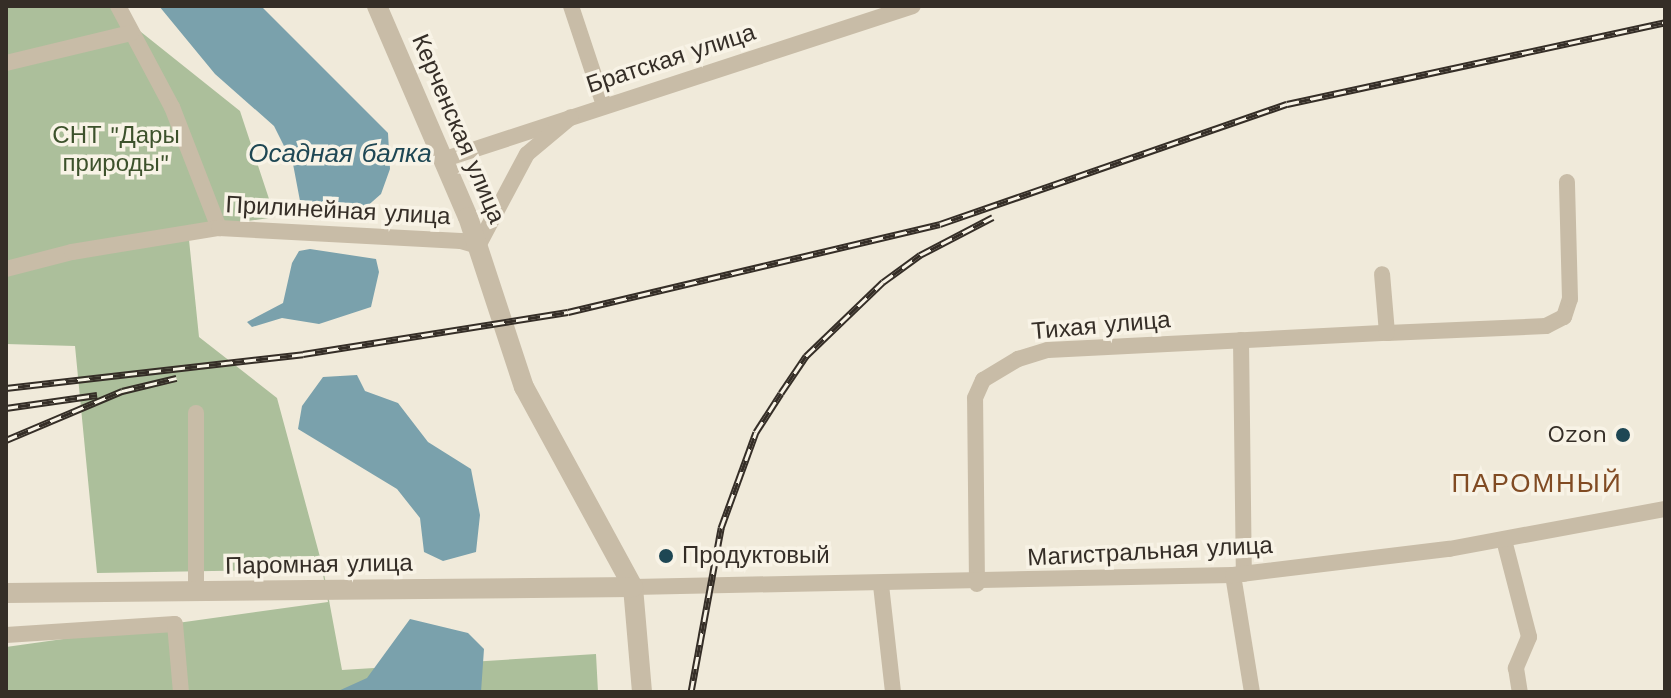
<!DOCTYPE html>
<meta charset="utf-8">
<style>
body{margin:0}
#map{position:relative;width:1671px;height:698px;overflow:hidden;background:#f0eada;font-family:"Work Sans",sans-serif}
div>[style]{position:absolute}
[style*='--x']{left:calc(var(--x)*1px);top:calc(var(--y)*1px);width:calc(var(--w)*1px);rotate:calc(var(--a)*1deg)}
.green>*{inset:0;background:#acbf9b}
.water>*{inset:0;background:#7aa1ac}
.minor>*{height:16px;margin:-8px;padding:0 8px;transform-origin:8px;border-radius:8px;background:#c8bca7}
.tertiary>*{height:20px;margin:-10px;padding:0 10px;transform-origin:10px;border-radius:10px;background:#c8bca7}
.rail>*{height:7px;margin-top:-3.5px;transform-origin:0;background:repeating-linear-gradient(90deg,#f8f3e6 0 12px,#352e27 0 24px);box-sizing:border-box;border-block:2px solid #352e27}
.dots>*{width:22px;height:22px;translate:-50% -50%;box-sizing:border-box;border:4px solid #f8f3e6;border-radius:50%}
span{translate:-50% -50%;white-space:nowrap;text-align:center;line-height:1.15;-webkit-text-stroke:7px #f8f3e6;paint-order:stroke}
.street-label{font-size:24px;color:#352e27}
.park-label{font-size:24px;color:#3d522c}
.poi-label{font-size:24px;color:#352e27}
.right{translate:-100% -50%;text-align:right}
.left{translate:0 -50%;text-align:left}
.water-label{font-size:26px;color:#1e4754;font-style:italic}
.neighbourhood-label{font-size:26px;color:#814b23;letter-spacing:2px}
.frame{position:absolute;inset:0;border:8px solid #352e27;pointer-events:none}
</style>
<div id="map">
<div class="green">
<div style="clip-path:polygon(6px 6px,125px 6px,136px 28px,240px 111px,275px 217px,188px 230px,199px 337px,277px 398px,323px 568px,342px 670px,596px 654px,598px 692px,6px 692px,6px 647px,328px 602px,322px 569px,97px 573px,75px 346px,6px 344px)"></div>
</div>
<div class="water">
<div style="clip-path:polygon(159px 6px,261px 6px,388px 133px,390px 169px,381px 194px,364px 209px,326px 213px,300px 201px,293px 164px,274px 126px,215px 74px)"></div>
<div style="clip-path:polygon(310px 249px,376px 259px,379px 272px,371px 307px,319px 324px,282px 318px,252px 327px,247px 322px,283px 303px,292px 263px,299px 251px)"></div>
<div style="clip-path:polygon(357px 375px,365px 391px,398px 403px,428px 442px,471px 469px,480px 515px,476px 552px,443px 561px,424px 552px,420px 518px,397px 489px,298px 429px,302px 406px,323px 377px)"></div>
<div style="clip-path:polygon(410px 619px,468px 633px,484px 649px,481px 692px,336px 692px,367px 678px)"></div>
</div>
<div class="minor">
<div style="--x:118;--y:6;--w:115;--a:61.9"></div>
<div style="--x:172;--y:107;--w:130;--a:68.8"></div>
<div style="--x:571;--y:6;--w:104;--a:71.6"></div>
<div style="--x:6;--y:63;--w:129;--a:-13.5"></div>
<div style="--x:445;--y:159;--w:492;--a:-18.1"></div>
<div style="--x:6;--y:269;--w:68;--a:-14.4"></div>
<div style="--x:72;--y:252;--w:149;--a:-9.3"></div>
<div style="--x:219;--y:228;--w:242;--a:3.1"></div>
<div style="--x:461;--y:241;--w:18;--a:16"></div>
<div style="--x:478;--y:246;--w:104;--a:-62"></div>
<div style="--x:527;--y:154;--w:57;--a:-40.1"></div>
<div style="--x:1387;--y:333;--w:159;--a:-2.5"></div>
<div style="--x:1546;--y:326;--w:20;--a:-27"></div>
<div style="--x:1564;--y:317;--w:19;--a:-72"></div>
<div style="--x:1570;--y:299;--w:117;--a:-91.5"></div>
<div style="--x:1241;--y:340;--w:234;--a:89.3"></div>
<div style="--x:196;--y:413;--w:179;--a:90"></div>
<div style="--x:1504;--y:540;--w:100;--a:75.5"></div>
<div style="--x:1529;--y:637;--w:34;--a:113"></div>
<div style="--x:1516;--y:668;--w:24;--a:81"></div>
<div style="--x:1233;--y:575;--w:119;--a:80.8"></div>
<div style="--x:977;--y:584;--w:186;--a:-90.6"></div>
<div style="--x:975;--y:398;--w:20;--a:-66"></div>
<div style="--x:983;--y:380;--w:41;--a:-31"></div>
<div style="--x:1018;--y:359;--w:31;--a:-17"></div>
<div style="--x:1048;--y:350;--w:339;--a:-2.9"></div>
<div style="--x:1387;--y:333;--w:59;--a:-94.8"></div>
<div style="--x:881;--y:585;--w:108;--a:83.6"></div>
<div style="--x:633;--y:587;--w:600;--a:-1.15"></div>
<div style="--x:1233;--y:575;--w:218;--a:-6.9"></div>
<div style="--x:1449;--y:549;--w:220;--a:-10.5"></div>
<div style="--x:6;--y:635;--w:169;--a:-3.7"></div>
<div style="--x:175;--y:624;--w:68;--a:85"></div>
</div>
<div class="tertiary">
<div style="--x:377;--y:6;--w:230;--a:66.7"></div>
<div style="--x:468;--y:217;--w:179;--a:71.8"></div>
<div style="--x:524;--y:387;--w:228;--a:61.4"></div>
<div style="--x:633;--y:587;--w:105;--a:85.1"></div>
<div style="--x:6;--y:593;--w:627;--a:-0.55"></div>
</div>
<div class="rail">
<div style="--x:6;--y:388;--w:299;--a:-6.5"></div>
<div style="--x:303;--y:354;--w:268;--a:-9"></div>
<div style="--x:568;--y:312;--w:382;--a:-13.3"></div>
<div style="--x:940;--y:224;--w:367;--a:-19.1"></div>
<div style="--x:1287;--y:104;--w:387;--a:-12.2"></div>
<div style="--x:6;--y:408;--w:92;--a:-8.1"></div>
<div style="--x:6;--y:440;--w:126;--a:-22.9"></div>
<div style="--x:122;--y:391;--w:56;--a:-13.5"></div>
<div style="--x:691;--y:692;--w:167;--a:-79.6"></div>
<div style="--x:721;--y:528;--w:102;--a:-70"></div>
<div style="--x:756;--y:432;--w:46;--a:-57.3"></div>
<div style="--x:781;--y:393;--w:45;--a:-56"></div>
<div style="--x:806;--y:356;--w:107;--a:-43.9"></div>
<div style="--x:883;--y:282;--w:46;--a:-36.1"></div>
<div style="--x:920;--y:255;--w:82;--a:-27.5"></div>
</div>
<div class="dots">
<div style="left:1623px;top:435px;background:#1e4754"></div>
<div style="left:666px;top:556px;background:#1e4754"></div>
</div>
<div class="street-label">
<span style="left:671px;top:59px;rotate:-18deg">Братская улица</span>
<span style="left:458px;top:129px;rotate:67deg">Керченская улица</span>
<span style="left:338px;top:211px;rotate:3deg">Прилинейная улица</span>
<span style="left:1101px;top:326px;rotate:-5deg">Тихая улица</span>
<span style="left:1150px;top:552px;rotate:-3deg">Магистральная улица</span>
<span style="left:319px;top:565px;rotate:-1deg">Паромная улица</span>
</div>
<div class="park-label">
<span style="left:116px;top:150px">СНТ "Дары<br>природы"</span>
</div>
<div class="poi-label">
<span class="right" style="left:1607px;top:435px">Ozon</span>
<span class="left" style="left:682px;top:556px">Продуктовый</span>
</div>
<div class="water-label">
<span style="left:340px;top:154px">Осадная балка</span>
</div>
<div class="neighbourhood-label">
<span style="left:1537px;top:484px">ПАРОМНЫЙ</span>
</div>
<div class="frame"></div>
</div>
